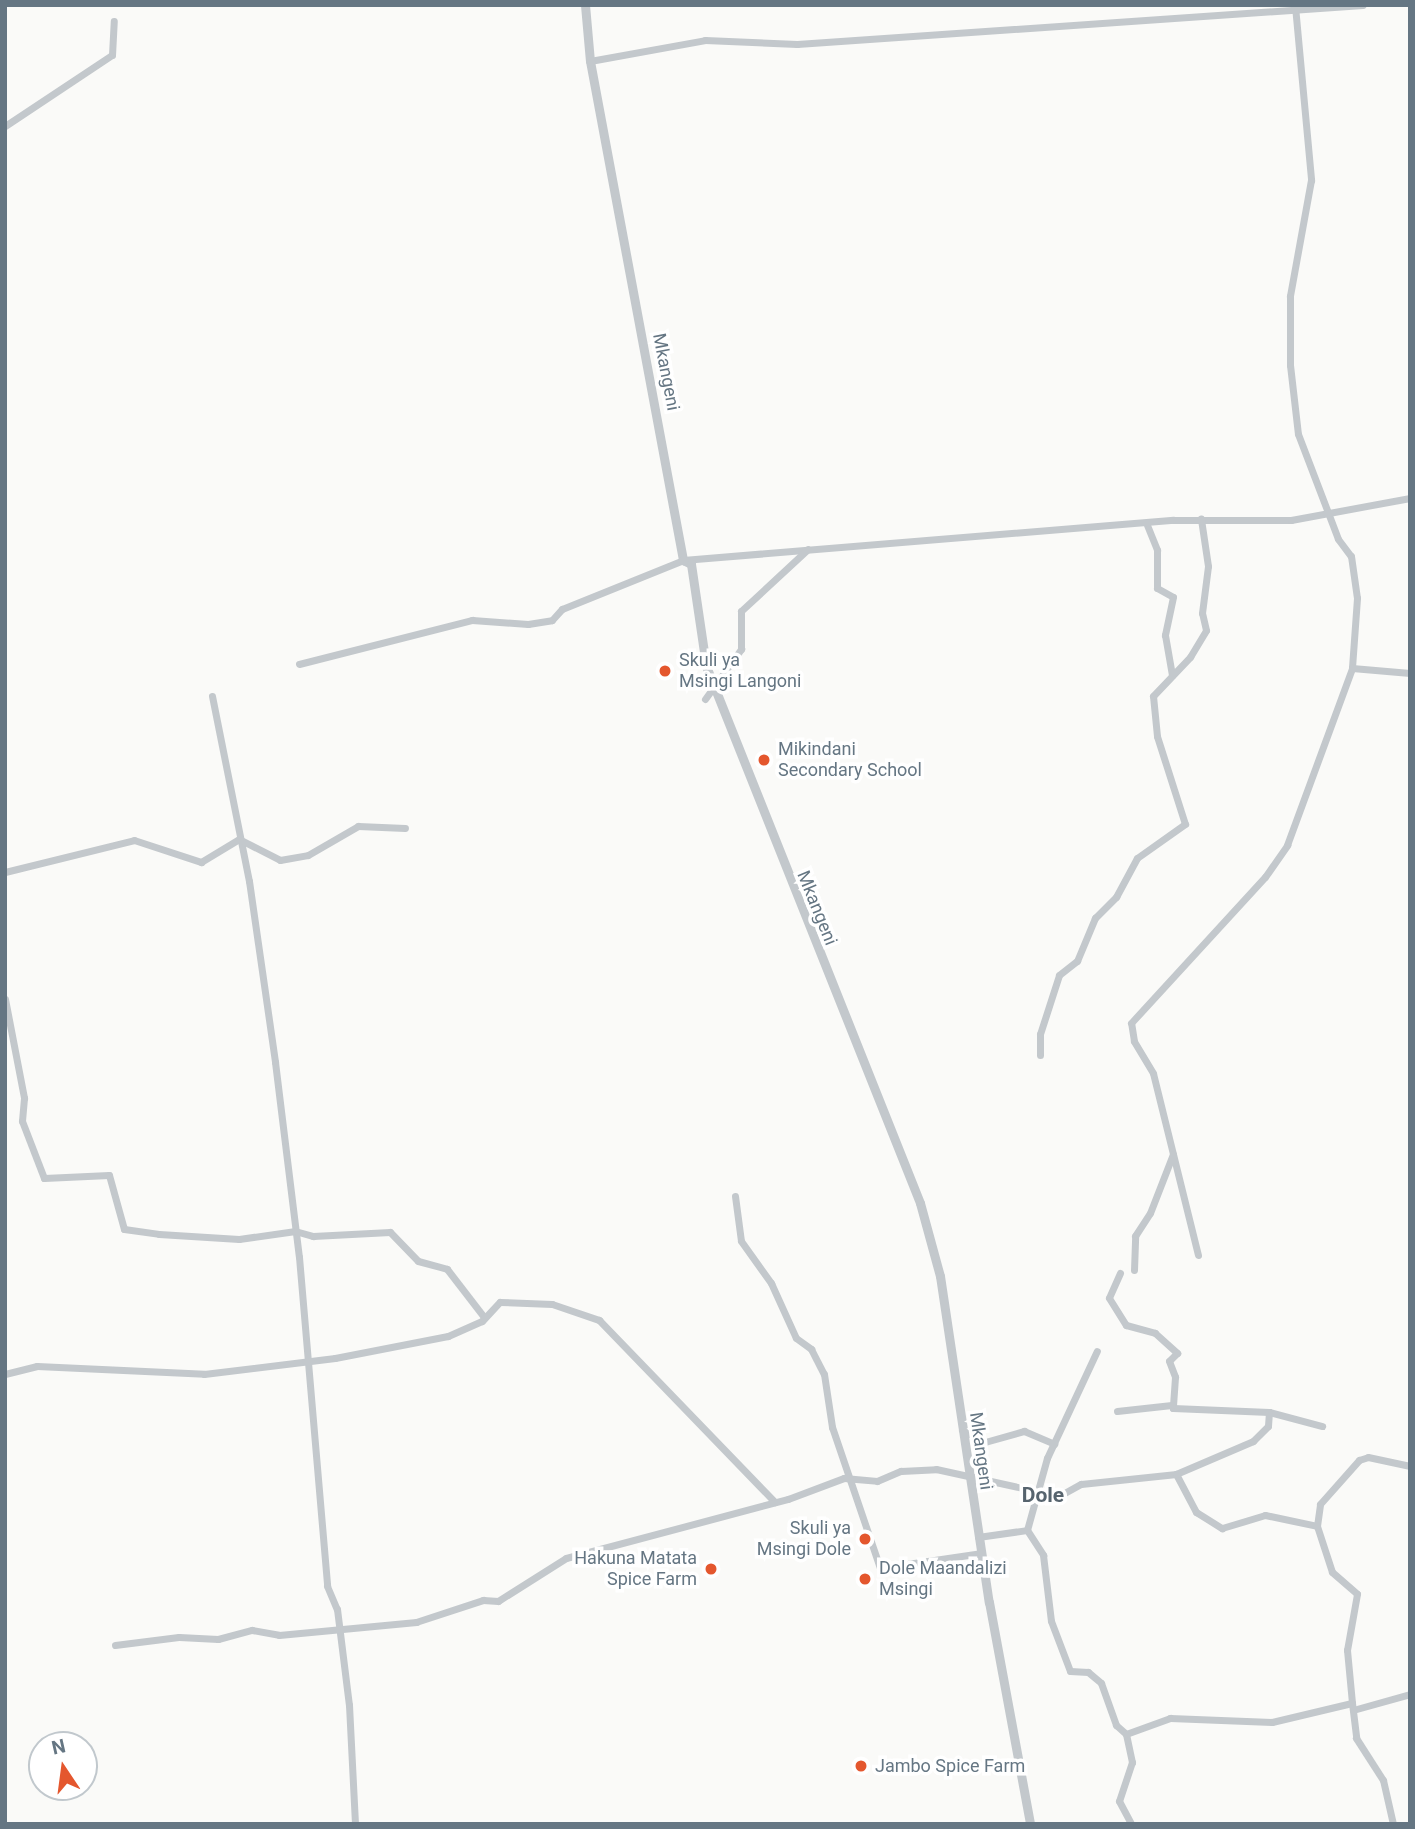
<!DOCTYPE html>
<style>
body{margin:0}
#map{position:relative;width:1415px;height:1829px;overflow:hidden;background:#fafaf8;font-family:Roboto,sans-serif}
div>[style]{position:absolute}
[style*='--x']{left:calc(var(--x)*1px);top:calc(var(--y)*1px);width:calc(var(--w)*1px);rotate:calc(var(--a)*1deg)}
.minor>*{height:7px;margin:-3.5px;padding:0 3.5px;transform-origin:3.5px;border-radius:3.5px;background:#c3c8cc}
.tertiary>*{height:9px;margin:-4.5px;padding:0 4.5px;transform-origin:4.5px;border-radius:4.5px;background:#c3c8cc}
.dots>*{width:19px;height:19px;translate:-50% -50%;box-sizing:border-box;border:4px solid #fff;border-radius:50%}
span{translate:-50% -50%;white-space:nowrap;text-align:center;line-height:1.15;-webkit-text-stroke:7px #fff;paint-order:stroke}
.street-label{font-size:18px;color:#657683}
.poi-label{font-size:18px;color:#657683}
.left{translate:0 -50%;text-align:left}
.right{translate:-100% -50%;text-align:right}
.quarter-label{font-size:21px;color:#57646e;font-weight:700}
.frame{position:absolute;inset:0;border:7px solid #657683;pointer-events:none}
.north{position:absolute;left:28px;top:1731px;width:70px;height:70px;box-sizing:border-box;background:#fff;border:2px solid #c1c8cd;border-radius:50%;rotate:347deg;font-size:19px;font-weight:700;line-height:28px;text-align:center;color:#657683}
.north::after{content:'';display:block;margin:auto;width:24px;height:32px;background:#e4572e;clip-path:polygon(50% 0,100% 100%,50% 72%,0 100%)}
</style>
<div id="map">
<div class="minor">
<div style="--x:1295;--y:6;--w:175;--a:84.7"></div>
<div style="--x:1311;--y:180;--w:118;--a:100.3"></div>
<div style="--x:1290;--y:296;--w:69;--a:90"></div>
<div style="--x:1290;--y:365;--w:69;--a:83.4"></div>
<div style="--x:1298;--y:434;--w:112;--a:69.1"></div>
<div style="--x:1338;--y:539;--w:21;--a:53"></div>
<div style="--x:1351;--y:556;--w:42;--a:81.9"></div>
<div style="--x:1357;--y:598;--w:70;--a:94.1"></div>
<div style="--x:590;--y:61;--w:117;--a:-10.3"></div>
<div style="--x:705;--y:40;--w:92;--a:2.5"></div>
<div style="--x:797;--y:44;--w:567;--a:-3.94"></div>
<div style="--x:5;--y:126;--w:128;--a:-33.6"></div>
<div style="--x:112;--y:55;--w:34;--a:-87"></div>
<div style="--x:1147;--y:525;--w:27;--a:68"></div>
<div style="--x:1157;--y:550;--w:38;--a:90"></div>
<div style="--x:1157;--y:588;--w:18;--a:29"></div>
<div style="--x:1173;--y:597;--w:39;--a:102"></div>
<div style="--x:1165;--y:635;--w:41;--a:80.1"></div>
<div style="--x:299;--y:664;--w:179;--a:-14.3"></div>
<div style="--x:472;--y:620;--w:56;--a:4.1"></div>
<div style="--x:528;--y:624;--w:24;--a:-9"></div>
<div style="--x:552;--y:620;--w:15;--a:-48"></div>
<div style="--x:562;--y:609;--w:131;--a:-22"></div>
<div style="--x:683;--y:560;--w:492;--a:-4.7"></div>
<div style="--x:1173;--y:520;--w:118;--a:0"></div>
<div style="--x:1291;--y:520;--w:121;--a:-10.5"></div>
<div style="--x:212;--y:696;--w:189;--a:78.7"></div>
<div style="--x:249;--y:881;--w:183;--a:81.8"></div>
<div style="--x:275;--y:1062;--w:196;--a:83"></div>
<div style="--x:299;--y:1257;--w:330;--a:85.1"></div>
<div style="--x:327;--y:1586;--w:25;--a:67"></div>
<div style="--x:337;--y:1609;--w:97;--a:82.9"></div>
<div style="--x:349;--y:1705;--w:119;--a:87.1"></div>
<div style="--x:705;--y:699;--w:62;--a:-54.2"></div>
<div style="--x:741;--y:649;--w:38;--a:-90"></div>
<div style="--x:741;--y:611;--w:91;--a:-42.8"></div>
<div style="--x:5;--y:872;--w:133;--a:-13.9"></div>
<div style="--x:134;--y:840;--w:71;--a:18.2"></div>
<div style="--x:201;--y:862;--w:44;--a:-31.2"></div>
<div style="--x:239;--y:839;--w:46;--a:27.1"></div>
<div style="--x:280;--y:860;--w:28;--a:-10"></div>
<div style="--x:308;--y:855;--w:58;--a:-30.1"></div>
<div style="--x:358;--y:826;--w:47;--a:2.4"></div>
<div style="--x:5;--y:999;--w:101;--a:79.1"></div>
<div style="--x:24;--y:1098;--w:23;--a:95"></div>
<div style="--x:22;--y:1121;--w:61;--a:68.9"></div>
<div style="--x:44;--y:1178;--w:65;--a:-2.6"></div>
<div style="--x:109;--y:1175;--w:56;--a:74.5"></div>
<div style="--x:124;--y:1229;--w:35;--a:8"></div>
<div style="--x:159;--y:1234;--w:80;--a:3.6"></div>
<div style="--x:239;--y:1239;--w:57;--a:-8.1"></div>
<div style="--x:295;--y:1231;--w:19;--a:16"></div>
<div style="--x:313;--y:1236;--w:77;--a:-3"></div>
<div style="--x:390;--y:1232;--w:40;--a:46"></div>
<div style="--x:418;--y:1261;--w:30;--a:15"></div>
<div style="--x:447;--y:1269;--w:61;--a:52.4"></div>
<div style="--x:1040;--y:1055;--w:21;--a:-90"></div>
<div style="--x:1040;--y:1034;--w:62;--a:-72.1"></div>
<div style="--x:1059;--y:975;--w:23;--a:-38"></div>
<div style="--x:1077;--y:961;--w:47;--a:-67.3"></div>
<div style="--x:1095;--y:918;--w:30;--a:-45"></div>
<div style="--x:1116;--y:897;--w:44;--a:-61.7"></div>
<div style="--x:1137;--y:858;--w:59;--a:-35.3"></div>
<div style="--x:1185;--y:824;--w:92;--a:-107.7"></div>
<div style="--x:1157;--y:736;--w:40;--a:-95.7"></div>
<div style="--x:1153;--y:696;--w:54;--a:-46.5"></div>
<div style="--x:1190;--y:657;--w:31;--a:-59"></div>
<div style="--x:1206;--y:630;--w:17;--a:-103"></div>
<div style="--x:1202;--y:613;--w:47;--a:-82.7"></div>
<div style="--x:1208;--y:566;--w:48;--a:-98.5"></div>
<div style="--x:735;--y:1196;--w:45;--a:82.4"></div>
<div style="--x:741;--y:1241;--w:52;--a:54.5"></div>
<div style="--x:771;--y:1283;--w:60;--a:65.6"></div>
<div style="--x:796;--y:1338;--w:19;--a:36"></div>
<div style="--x:811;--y:1349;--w:28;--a:63"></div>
<div style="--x:824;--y:1374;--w:54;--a:81.4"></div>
<div style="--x:832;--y:1427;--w:149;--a:71.2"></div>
<div style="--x:880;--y:1568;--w:103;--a:-8.4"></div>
<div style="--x:1198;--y:1255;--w:187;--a:-103.9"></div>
<div style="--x:1153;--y:1073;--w:37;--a:-121"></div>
<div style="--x:1134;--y:1041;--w:18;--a:-99"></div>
<div style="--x:1131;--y:1023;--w:198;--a:-47.5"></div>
<div style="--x:1265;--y:877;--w:39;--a:-55"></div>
<div style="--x:1287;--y:845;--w:189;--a:-69.8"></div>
<div style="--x:1352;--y:668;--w:58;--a:4.9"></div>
<div style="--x:1134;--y:1270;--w:34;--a:-88"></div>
<div style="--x:1135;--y:1236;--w:27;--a:-57"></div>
<div style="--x:1150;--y:1213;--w:63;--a:-68.7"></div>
<div style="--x:1120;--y:1273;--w:27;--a:114"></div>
<div style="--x:1109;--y:1298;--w:32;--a:58"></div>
<div style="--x:1126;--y:1325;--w:30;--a:15"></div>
<div style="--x:1155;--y:1333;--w:30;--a:42"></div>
<div style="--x:1177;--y:1353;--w:11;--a:135"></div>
<div style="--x:1169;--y:1361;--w:17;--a:69"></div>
<div style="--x:1175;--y:1377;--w:31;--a:94"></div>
<div style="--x:1173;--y:1408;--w:96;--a:2.4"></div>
<div style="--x:1269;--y:1412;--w:55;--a:14.8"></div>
<div style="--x:5;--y:1374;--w:33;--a:-14"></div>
<div style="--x:37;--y:1366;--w:167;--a:2.7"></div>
<div style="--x:204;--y:1374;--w:132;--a:-7"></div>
<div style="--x:335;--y:1358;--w:115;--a:-11"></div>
<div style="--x:448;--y:1336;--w:37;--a:-24"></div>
<div style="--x:482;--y:1321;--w:26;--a:-47"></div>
<div style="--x:500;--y:1302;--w:52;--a:2.2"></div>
<div style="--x:552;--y:1304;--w:50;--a:18.8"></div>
<div style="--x:599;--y:1320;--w:253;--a:46"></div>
<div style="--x:1117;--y:1411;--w:55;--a:-6.2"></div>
<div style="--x:962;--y:1430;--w:26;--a:28"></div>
<div style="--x:985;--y:1442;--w:41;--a:-15.8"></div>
<div style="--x:1024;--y:1431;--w:33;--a:23"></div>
<div style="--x:1176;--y:1474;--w:43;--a:62.2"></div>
<div style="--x:1196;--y:1512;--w:31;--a:32"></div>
<div style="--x:1222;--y:1528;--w:45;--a:-16.8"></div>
<div style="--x:1265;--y:1515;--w:53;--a:11.9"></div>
<div style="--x:1317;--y:1526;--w:48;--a:71.9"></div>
<div style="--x:1332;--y:1572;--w:33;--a:41"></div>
<div style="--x:1357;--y:1594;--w:57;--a:100.1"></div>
<div style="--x:1347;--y:1650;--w:53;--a:84.6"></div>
<div style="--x:1317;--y:1526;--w:22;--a:-82"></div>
<div style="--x:1320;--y:1504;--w:59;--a:-48.4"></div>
<div style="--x:1359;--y:1460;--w:9;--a:-18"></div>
<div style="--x:1368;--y:1457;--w:43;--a:12.1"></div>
<div style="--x:1027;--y:1530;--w:30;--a:57"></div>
<div style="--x:1043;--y:1555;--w:66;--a:83.1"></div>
<div style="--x:1051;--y:1621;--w:53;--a:69.2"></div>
<div style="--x:1070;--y:1671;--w:18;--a:3"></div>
<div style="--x:1088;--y:1672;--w:17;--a:40"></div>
<div style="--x:1101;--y:1683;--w:45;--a:70.3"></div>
<div style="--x:1116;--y:1725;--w:13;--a:42"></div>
<div style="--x:1126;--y:1734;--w:29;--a:78"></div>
<div style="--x:1132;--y:1762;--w:41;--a:108.4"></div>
<div style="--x:1119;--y:1801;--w:26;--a:62"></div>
<div style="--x:978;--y:1537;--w:49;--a:-8.1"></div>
<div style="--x:1027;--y:1530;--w:75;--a:-74.5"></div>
<div style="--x:1047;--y:1458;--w:118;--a:-65"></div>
<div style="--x:115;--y:1645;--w:64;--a:-7.1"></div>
<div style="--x:179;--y:1637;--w:39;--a:3"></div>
<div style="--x:218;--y:1639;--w:35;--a:-15"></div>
<div style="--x:252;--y:1630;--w:27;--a:10"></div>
<div style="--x:279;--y:1635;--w:138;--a:-5.4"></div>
<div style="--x:416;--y:1622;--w:71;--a:-18.2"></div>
<div style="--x:483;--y:1600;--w:15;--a:4"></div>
<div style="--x:498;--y:1601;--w:80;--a:-32.3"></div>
<div style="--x:566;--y:1558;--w:230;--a:-14.9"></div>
<div style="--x:788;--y:1499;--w:60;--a:-20.6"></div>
<div style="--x:844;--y:1478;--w:33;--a:5"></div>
<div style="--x:877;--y:1481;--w:26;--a:-23"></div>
<div style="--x:901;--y:1471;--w:35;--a:-3"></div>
<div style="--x:936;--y:1469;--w:126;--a:12.4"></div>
<div style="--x:1059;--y:1496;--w:25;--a:-29"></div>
<div style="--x:1081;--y:1484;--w:96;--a:-6"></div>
<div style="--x:1176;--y:1474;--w:84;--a:-23.2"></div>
<div style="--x:1253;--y:1441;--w:21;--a:-45"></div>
<div style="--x:1268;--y:1426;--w:14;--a:-86"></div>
<div style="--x:1353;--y:1710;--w:59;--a:-15.7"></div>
<div style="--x:1126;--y:1734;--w:47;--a:-20"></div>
<div style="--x:1170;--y:1718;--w:102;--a:2.2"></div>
<div style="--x:1272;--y:1722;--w:82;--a:-13.4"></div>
<div style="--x:1352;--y:1703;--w:35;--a:83"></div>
<div style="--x:1356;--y:1738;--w:50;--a:57.3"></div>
<div style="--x:1383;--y:1780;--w:45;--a:77.2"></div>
</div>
<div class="tertiary">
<div style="--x:585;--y:5;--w:56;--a:84.9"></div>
<div style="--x:590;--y:61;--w:508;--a:79.44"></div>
<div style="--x:683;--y:560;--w:9;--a:27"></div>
<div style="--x:691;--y:564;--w:103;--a:81.6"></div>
<div style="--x:706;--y:666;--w:578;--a:68.27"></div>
<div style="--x:920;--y:1203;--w:76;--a:74.7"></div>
<div style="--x:940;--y:1276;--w:330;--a:81.5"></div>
<div style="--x:989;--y:1602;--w:226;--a:79.5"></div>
</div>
<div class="dots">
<div style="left:665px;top:671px;background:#e4572e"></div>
<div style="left:764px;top:760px;background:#e4572e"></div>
<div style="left:865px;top:1539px;background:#e4572e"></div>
<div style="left:711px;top:1569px;background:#e4572e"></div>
<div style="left:865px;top:1579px;background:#e4572e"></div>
<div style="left:861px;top:1766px;background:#e4572e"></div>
</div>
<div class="street-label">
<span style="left:666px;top:372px;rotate:79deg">Mkangeni</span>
<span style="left:817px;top:908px;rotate:68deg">Mkangeni</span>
<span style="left:981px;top:1451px;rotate:82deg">Mkangeni</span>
</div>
<div class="poi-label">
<span class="left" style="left:679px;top:671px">Skuli ya<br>Msingi Langoni</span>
<span class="left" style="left:778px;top:760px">Mikindani<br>Secondary School</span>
<span class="right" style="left:851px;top:1539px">Skuli ya<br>Msingi Dole</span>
<span class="right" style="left:697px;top:1569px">Hakuna Matata<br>Spice Farm</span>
<span class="left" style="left:879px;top:1579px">Dole Maandalizi<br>Msingi</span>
<span class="left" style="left:875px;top:1766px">Jambo Spice Farm</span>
</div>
<div class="quarter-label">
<span style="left:1043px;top:1495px">Dole</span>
</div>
<div class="frame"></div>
<div class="north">N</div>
</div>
